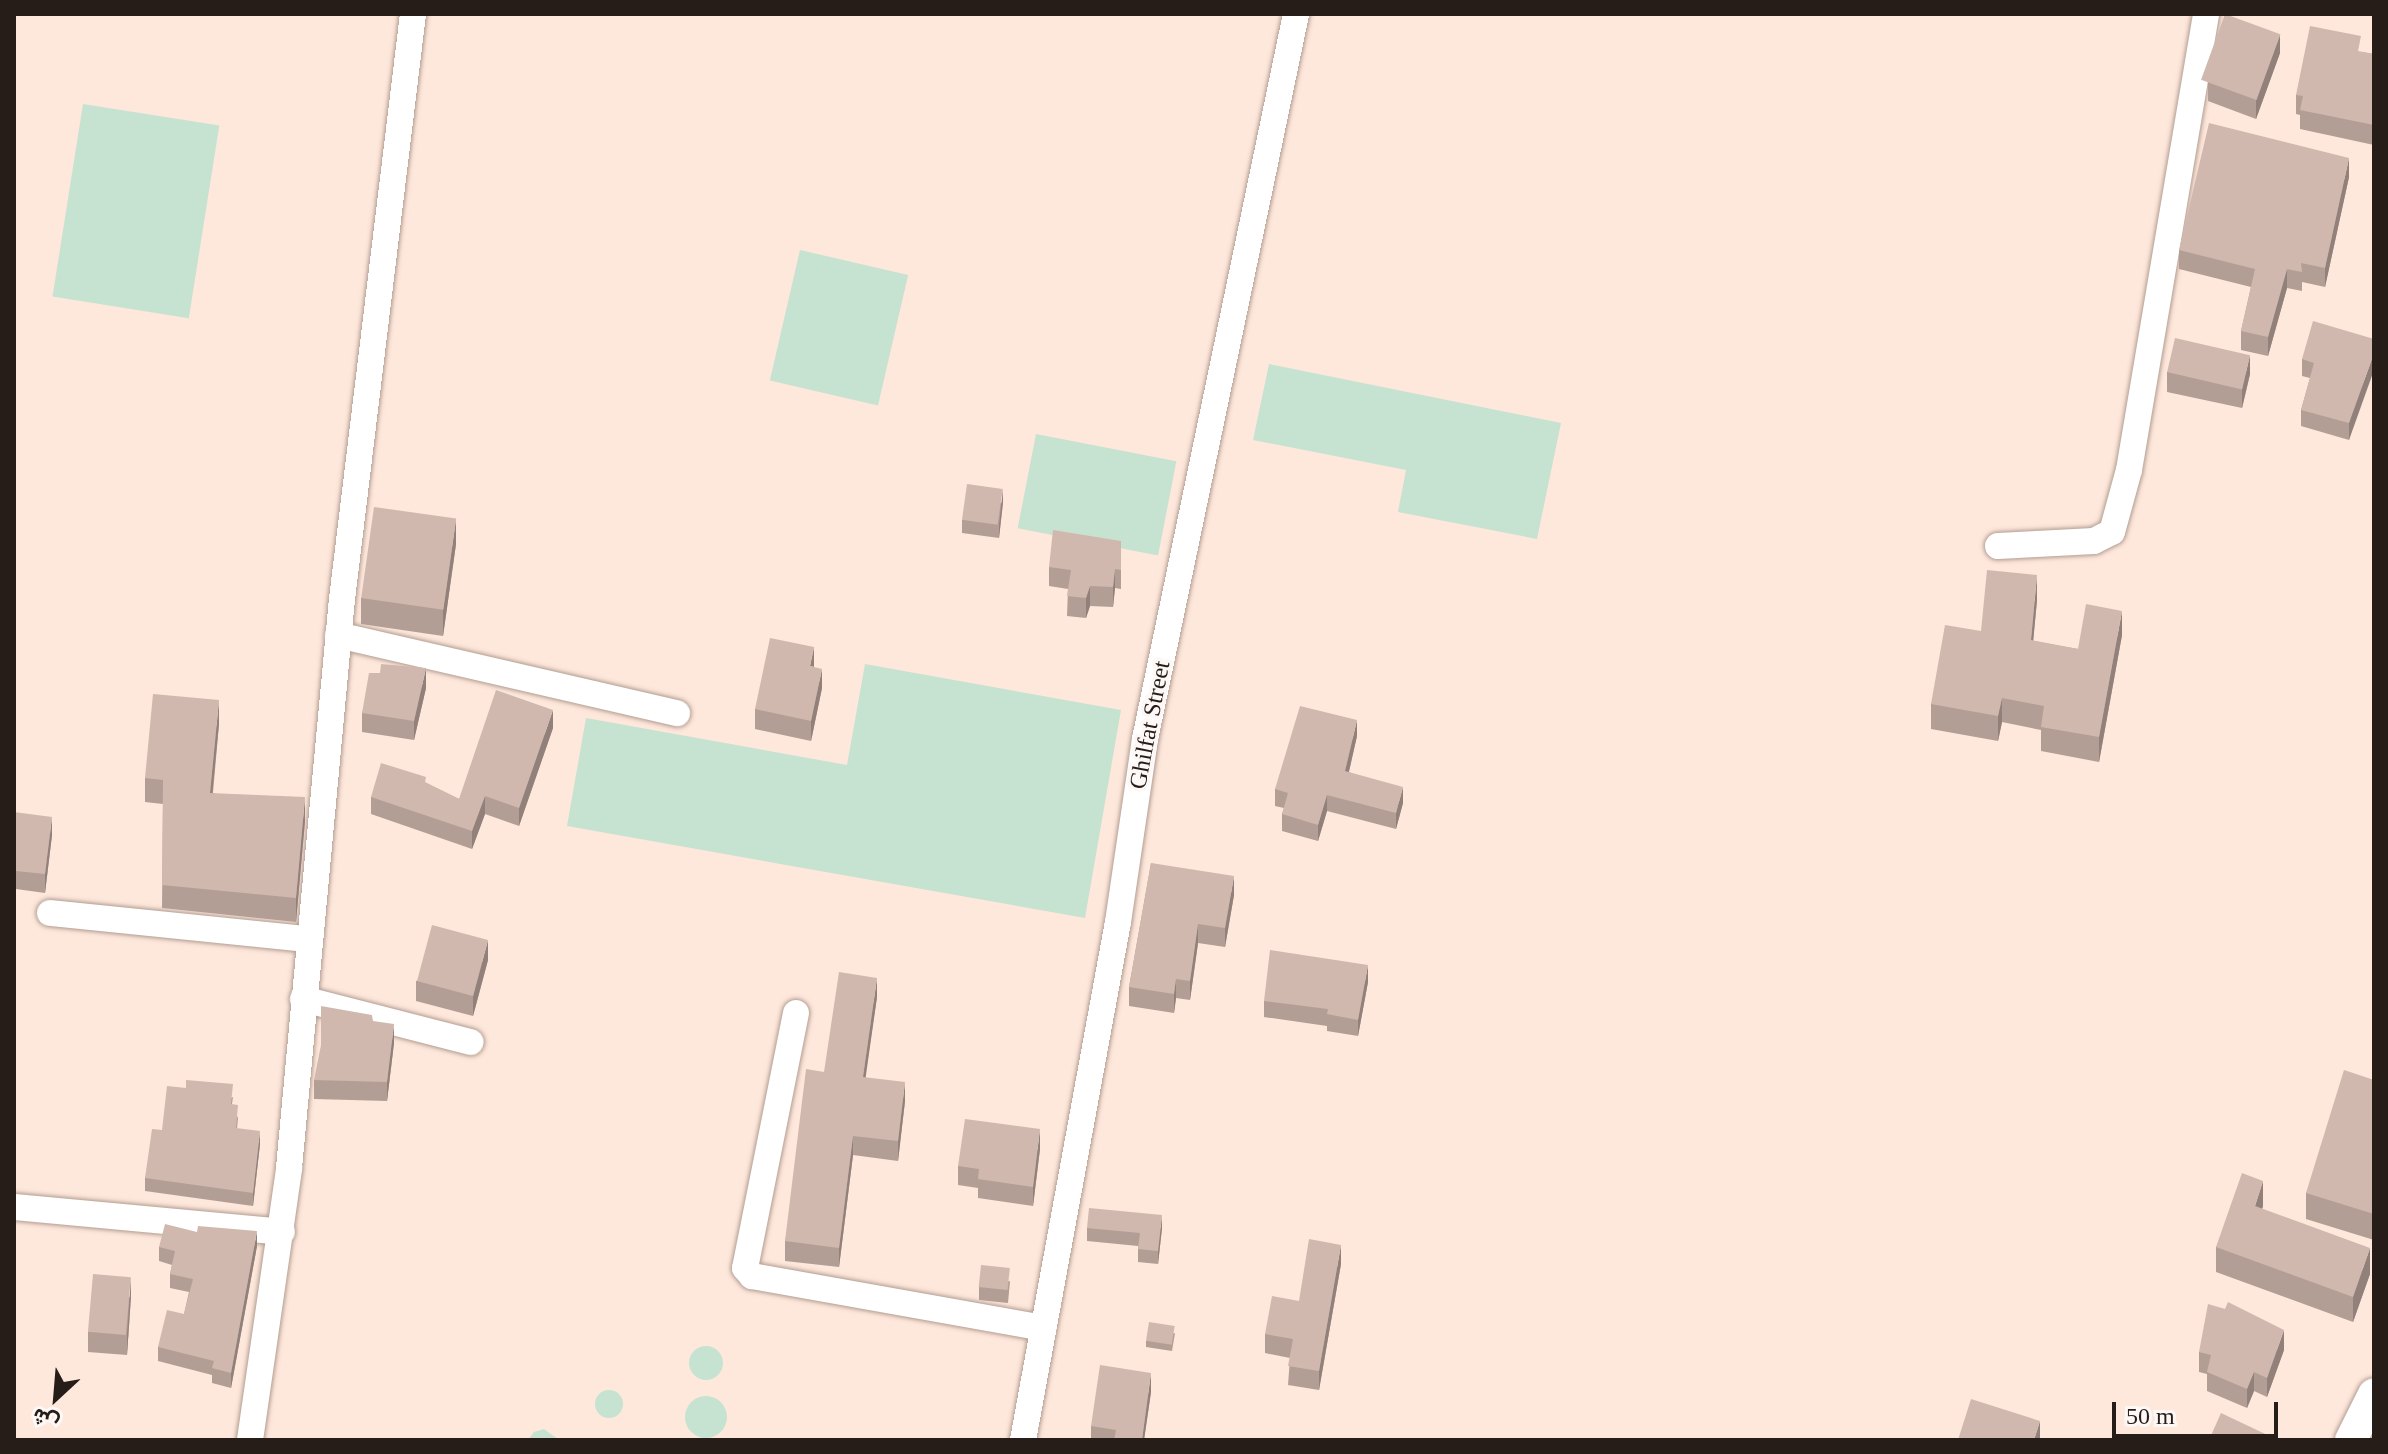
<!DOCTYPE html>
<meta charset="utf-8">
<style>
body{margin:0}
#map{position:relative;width:2388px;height:1454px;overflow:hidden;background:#fee7db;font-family:"Times New Roman",Vazirmatn,serif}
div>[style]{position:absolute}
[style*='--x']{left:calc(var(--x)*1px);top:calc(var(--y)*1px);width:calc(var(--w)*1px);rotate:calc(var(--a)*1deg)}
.green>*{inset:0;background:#c6e3d1;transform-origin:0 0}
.round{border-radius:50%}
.roads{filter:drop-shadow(0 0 2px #b29d92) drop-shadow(0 0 2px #b29d92)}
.minor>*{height:26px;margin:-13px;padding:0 13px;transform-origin:13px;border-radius:13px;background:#fff}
.tertiary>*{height:32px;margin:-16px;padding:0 16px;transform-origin:16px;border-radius:16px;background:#fff}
.wall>*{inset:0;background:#b39e96}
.shaded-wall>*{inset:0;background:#92817a}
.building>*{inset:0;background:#d0b8af;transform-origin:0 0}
span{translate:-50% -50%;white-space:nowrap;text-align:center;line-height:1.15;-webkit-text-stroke:7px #fdf8f6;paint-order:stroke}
.street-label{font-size:24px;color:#261d19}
.frame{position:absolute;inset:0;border:16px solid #261d19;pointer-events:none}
.north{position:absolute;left:16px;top:1358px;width:80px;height:80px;-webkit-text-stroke:6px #fdf8f6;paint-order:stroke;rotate:206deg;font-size:22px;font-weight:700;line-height:32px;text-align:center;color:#261d19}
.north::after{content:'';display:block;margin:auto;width:28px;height:36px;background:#261d19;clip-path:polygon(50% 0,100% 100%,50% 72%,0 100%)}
.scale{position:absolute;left:2112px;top:1402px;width:166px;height:36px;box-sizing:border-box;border:4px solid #261d19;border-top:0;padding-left:10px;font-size:24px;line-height:28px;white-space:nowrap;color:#261d19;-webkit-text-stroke:6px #fdf8f6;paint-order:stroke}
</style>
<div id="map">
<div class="green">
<div style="left:83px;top:104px;width:138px;height:195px;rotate:9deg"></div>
<div style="left:800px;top:250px;width:111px;height:134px;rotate:13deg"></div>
<div style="clip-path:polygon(1269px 364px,1561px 423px,1537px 539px,1398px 512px,1406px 470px,1253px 440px)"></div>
<div style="left:1036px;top:434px;width:143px;height:96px;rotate:11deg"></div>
<div style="clip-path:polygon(865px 664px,1121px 710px,1085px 918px,567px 826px,586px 718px,847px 765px)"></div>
<div class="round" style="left:689px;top:1346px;width:34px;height:34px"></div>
<div class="round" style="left:595px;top:1390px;width:28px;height:28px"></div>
<div class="round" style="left:685px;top:1396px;width:42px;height:42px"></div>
<div style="clip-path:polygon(544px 1429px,559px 1440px,528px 1440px,534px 1432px)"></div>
</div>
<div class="roads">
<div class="minor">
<div style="--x:1998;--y:546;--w:96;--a:-3"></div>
<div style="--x:2094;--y:541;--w:20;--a:-27"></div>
<div style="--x:2112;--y:532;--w:64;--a:-74.7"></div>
<div style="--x:2129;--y:470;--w:462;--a:-80.4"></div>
<div style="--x:338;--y:635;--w:348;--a:13"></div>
<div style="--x:50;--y:913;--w:258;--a:5.8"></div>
<div style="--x:303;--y:999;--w:173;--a:14.4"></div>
<div style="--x:796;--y:1013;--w:260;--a:101.3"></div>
<div style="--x:745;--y:1268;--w:11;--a:49"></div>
<div style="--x:752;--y:1276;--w:296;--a:10.1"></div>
<div style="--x:14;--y:1207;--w:269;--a:5.3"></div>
<div style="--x:250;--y:1440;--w:275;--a:-81.8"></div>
<div style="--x:289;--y:1168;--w:571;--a:-84.68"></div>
<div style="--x:342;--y:599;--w:589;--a:-83.08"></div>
<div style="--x:1023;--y:1440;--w:527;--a:-79.61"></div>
<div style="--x:1118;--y:922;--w:185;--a:-81.6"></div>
<div style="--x:1145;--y:739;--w:741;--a:-78.23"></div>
</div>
<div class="tertiary">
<div style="--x:2351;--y:1440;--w:51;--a:-63.4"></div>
</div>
</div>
<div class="wall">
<div style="clip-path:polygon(2361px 52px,2374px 54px,2374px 145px,2300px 129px,2300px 115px,2296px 114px,2296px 95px)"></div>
<div style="clip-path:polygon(2280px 53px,2256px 119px,2208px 101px,2208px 82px)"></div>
<div style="clip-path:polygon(2349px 177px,2325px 287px,2302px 282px,2302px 291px,2287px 288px,2268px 356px,2241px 350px,2241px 331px,2251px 287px,2179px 269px,2179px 250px)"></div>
<div style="clip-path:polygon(2374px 339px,2349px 440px,2301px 426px,2301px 410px,2310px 378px,2302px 376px,2302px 359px)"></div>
<div style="clip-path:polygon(2167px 372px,2250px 374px,2242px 408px,2167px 392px)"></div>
<div style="clip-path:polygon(1003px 502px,999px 538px,962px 533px,962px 520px)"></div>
<div style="clip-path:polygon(1121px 541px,1121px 589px,1115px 588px,1113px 607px,1090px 606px,1086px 618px,1067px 616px,1068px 589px,1049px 586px,1049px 567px)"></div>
<div style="clip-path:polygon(456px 544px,443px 636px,361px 624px,361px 598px)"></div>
<div style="clip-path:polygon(2037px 600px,2033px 641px,2078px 649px,2122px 635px,2099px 762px,2041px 751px,2041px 730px,2002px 722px,1998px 741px,1931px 729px,1931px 704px,1981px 631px)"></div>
<div style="clip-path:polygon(814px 667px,822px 688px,811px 741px,755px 729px,755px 709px)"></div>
<div style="clip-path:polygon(380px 673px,426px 688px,414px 740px,362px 732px,362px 713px)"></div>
<div style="clip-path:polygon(219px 724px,213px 793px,305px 821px,296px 922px,162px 908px,163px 804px,145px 802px,145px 778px)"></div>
<div style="clip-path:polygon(553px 728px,519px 826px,485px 814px,472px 849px,371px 814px,371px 797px,426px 783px,459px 799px)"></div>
<div style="clip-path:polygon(1357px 736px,1349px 772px,1403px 803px,1396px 829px,1327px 811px,1318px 841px,1282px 831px,1282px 814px,1284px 808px,1275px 806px,1275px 789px)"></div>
<div style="clip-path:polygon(14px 812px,52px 835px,45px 893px,16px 889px,14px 907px)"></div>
<div style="clip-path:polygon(1151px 863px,1234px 895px,1225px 947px,1198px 943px,1190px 1000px,1176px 998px,1174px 1013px,1129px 1006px,1129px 987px)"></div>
<div style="clip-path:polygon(488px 960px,473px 1016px,416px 1001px,416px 981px)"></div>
<div style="clip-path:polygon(1368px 982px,1358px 1036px,1327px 1031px,1327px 1026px,1264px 1017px,1264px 1001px)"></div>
<div style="clip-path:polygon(877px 997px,865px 1077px,905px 1101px,898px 1161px,853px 1155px,839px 1267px,785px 1261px,785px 1241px,824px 1072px)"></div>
<div style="clip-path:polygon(373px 1021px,394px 1043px,387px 1101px,314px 1099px,314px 1080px)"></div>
<div style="clip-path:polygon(2374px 1080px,2374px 1240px,2306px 1219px,2306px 1193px)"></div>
<div style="clip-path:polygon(233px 1097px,232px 1104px,238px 1118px,237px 1129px,260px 1144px,253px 1206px,145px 1191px,145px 1178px,162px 1130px)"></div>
<div style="clip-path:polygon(1040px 1149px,1033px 1206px,978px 1198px,978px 1188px,958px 1185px,958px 1166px)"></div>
<div style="clip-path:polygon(2263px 1206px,2262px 1209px,2370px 1274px,2353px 1322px,2216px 1272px,2216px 1247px)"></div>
<div style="clip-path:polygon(1087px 1228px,1162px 1228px,1158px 1264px,1138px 1262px,1138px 1246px,1087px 1241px)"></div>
<div style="clip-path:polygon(257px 1246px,231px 1388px,212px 1383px,212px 1375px,158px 1361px,158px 1347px,184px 1314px,189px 1292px,170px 1288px,170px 1274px,172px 1265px,159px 1261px,159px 1247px)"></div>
<div style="clip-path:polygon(1341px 1264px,1319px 1390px,1288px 1385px,1290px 1358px,1265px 1353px,1265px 1334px,1299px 1301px)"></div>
<div style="clip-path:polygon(1010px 1281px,1008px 1303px,979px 1300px,979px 1287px)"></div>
<div style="clip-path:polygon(131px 1296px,127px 1355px,88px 1352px,88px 1332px)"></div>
<div style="clip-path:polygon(1175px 1333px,1172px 1351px,1146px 1347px,1146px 1341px)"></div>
<div style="clip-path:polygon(2284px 1350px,2267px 1397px,2254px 1391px,2247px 1408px,2207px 1391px,2207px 1374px,2199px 1372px,2199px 1352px)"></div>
<div style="clip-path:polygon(1151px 1392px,1144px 1440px,1091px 1440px,1091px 1426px)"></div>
</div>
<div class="shaded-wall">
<div style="clip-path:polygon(2280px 34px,2280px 53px,2256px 119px,2256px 100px)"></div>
<div style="clip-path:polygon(2349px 158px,2349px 177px,2325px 287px,2325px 268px)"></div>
<div style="clip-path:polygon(2287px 269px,2287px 288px,2268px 356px,2268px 337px)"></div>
<div style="clip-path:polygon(2374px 353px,2374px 370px,2349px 440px,2349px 423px)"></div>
<div style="clip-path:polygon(2250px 355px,2250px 374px,2242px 408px,2242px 389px)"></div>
<div style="clip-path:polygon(1003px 489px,1003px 502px,999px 538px,999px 525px)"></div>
<div style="clip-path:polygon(456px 519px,456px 544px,443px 636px,443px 610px)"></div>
<div style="clip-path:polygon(1115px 569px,1115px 588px,1113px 607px,1113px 587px)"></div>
<div style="clip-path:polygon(2037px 575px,2037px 600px,2031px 665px,2031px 640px)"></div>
<div style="clip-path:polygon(1090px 586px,1090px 606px,1086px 618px,1086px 598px)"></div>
<div style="clip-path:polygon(2122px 611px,2122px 635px,2099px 762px,2099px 737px)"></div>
<div style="clip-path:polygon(814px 647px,814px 667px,810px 666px)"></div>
<div style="clip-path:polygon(426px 668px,426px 688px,414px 740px,414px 721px)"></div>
<div style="clip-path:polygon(822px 669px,822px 688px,811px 741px,811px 721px)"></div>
<div style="clip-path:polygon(2002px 698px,2002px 722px,1998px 741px,1998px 716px)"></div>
<div style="clip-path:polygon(219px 700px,219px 724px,210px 816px,210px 793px)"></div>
<div style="clip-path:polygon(553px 710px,553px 728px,519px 826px,519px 808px)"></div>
<div style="clip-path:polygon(1357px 720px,1357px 736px,1345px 788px,1345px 771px)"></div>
<div style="clip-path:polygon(1403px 787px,1403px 803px,1396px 829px,1396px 813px)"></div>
<div style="clip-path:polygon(1327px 795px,1327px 811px,1318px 841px,1318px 825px)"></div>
<div style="clip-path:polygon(485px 796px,485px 814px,472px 849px,472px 831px)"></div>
<div style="clip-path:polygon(305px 797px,305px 821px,296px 922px,296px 898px)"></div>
<div style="clip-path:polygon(52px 817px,52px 835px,45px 893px,45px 874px)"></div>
<div style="clip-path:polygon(16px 871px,16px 889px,14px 907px,14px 888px)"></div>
<div style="clip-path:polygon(1234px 876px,1234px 895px,1225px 947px,1225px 928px)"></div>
<div style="clip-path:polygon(1198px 924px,1198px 943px,1190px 1000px,1190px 981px)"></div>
<div style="clip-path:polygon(488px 940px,488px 960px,473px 1016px,473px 997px)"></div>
<div style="clip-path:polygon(1368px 965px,1368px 982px,1358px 1036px,1358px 1020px)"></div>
<div style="clip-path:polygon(877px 978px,877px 997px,863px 1096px,863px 1077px)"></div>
<div style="clip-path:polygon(1176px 979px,1176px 998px,1174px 1013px,1174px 994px)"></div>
<div style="clip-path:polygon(394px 1024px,394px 1043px,387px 1101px,387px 1082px)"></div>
<div style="clip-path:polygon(905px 1082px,905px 1101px,898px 1161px,898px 1141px)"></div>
<div style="clip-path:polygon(1040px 1129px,1040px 1149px,1033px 1206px,1033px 1187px)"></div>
<div style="clip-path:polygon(260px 1131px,260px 1144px,253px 1206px,253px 1193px)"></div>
<div style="clip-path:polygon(853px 1136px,853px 1155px,839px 1267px,839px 1248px)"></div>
<div style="clip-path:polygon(2263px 1181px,2263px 1206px,2255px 1232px,2255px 1206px)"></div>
<div style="clip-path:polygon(1162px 1215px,1162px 1228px,1158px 1264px,1158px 1251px)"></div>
<div style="clip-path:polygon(257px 1231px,257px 1246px,231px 1388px,231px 1373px)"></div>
<div style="clip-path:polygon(1341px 1245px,1341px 1264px,1319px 1390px,1319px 1371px)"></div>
<div style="clip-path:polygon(2370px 1248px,2370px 1274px,2353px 1322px,2353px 1297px)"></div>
<div style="clip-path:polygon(131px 1277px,131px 1296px,127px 1355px,127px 1336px)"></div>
<div style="clip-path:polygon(2284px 1330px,2284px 1350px,2267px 1397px,2267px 1378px)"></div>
<div style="clip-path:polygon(2254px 1372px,2254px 1391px,2247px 1408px,2247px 1389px)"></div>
<div style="clip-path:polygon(1151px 1373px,1151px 1392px,1144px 1440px,1142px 1440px)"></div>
<div style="clip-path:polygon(2040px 1421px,2040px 1440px,2034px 1440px)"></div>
</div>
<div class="building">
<div style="left:2225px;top:14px;width:59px;height:70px;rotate:20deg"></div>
<div style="clip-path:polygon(2310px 26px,2361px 36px,2358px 51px,2374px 54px,2374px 125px,2300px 110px,2303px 96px,2296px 95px)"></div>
<div style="clip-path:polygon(2209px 123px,2349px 158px,2325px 268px,2301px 263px,2302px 272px,2287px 269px,2268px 337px,2241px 331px,2255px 269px,2179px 250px)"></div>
<div style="clip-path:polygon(2313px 321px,2374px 339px,2374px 353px,2349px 423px,2301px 410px,2314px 363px,2302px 359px)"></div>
<div style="left:2175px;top:338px;width:77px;height:35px;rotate:13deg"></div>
<div style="left:967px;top:484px;width:36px;height:36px;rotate:8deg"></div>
<div style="left:374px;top:507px;width:83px;height:92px;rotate:8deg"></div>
<div style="clip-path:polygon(1053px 530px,1121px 541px,1121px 570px,1115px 569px,1113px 587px,1090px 586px,1086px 598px,1067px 596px,1071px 570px,1049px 567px)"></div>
<div style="clip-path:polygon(1987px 570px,2037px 575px,2031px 640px,2078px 649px,2086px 604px,2122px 611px,2099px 737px,2041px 727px,2044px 706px,2002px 698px,1998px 716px,1931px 704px,1945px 625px,1981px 631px)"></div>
<div style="clip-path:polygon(770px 638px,814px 647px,810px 666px,822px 669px,811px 721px,755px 709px)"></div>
<div style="clip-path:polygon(381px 664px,426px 668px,414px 721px,362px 713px,369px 673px,380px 673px)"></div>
<div style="clip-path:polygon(496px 690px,553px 710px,519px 808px,485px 796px,472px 831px,371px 797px,381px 763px,426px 777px,425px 782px,459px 799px)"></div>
<div style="clip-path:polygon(153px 694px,219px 700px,210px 793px,305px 797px,296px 898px,162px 885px,163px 780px,145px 778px)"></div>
<div style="clip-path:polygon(1300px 706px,1357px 720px,1345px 771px,1403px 787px,1396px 813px,1327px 795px,1318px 825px,1282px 814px,1288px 793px,1275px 789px)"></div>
<div style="clip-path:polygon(14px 812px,52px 817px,45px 874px,16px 871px,14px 888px)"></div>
<div style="clip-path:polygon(1151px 863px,1234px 876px,1225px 928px,1198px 924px,1190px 981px,1176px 979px,1174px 994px,1129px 987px)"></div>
<div style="left:432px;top:925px;width:58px;height:58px;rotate:15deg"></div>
<div style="clip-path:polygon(1270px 950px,1368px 965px,1358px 1020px,1327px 1014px,1328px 1009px,1264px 1001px)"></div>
<div style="clip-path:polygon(839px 972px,877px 978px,863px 1077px,905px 1082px,898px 1141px,853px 1136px,839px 1248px,785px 1241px,806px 1069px,824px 1072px)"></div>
<div style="clip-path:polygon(321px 1006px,372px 1015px,373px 1021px,394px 1024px,387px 1082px,314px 1080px,321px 1045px)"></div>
<div style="clip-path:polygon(2344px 1070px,2374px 1080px,2374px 1214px,2306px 1193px)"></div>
<div style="clip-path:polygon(186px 1080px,233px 1084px,231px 1104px,238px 1105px,236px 1128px,260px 1131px,253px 1193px,145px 1178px,152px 1129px,162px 1130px,167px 1086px,186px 1088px)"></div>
<div style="clip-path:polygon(965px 1119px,1040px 1129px,1033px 1187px,978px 1179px,979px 1169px,958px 1166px)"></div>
<div style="clip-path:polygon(2242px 1173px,2263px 1181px,2255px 1206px,2370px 1248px,2353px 1297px,2216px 1247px)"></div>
<div style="clip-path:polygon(1089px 1208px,1162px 1215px,1158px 1251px,1138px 1249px,1140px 1233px,1087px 1228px)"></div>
<div style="clip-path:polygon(165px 1224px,197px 1232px,198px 1226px,257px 1231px,231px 1373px,212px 1368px,214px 1361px,158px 1347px,167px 1310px,184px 1314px,193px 1279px,170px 1274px,175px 1251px,159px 1247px)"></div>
<div style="clip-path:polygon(1309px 1239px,1341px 1245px,1319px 1371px,1288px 1366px,1293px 1339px,1265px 1334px,1272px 1296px,1299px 1301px)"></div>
<div style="left:981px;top:1265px;width:29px;height:22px;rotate:6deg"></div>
<div style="left:93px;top:1274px;width:38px;height:58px;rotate:5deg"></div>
<div style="clip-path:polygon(2228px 1302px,2284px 1330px,2267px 1378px,2254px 1372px,2247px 1389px,2207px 1372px,2211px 1355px,2199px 1352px,2208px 1304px,2225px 1309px)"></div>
<div style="left:1149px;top:1322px;width:26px;height:19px;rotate:9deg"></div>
<div style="clip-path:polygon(1100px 1365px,1151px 1373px,1142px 1440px,1114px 1440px,1116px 1430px,1091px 1426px)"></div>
<div style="clip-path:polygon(1971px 1399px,2040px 1421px,2034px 1440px,1958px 1440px)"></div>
<div style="clip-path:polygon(2221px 1413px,2278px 1440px,2209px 1440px)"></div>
</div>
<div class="street-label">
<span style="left:1150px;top:725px;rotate:-79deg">Ghilfat Street</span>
</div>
<div class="frame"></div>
<div class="north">ش</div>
<div class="scale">50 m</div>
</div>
